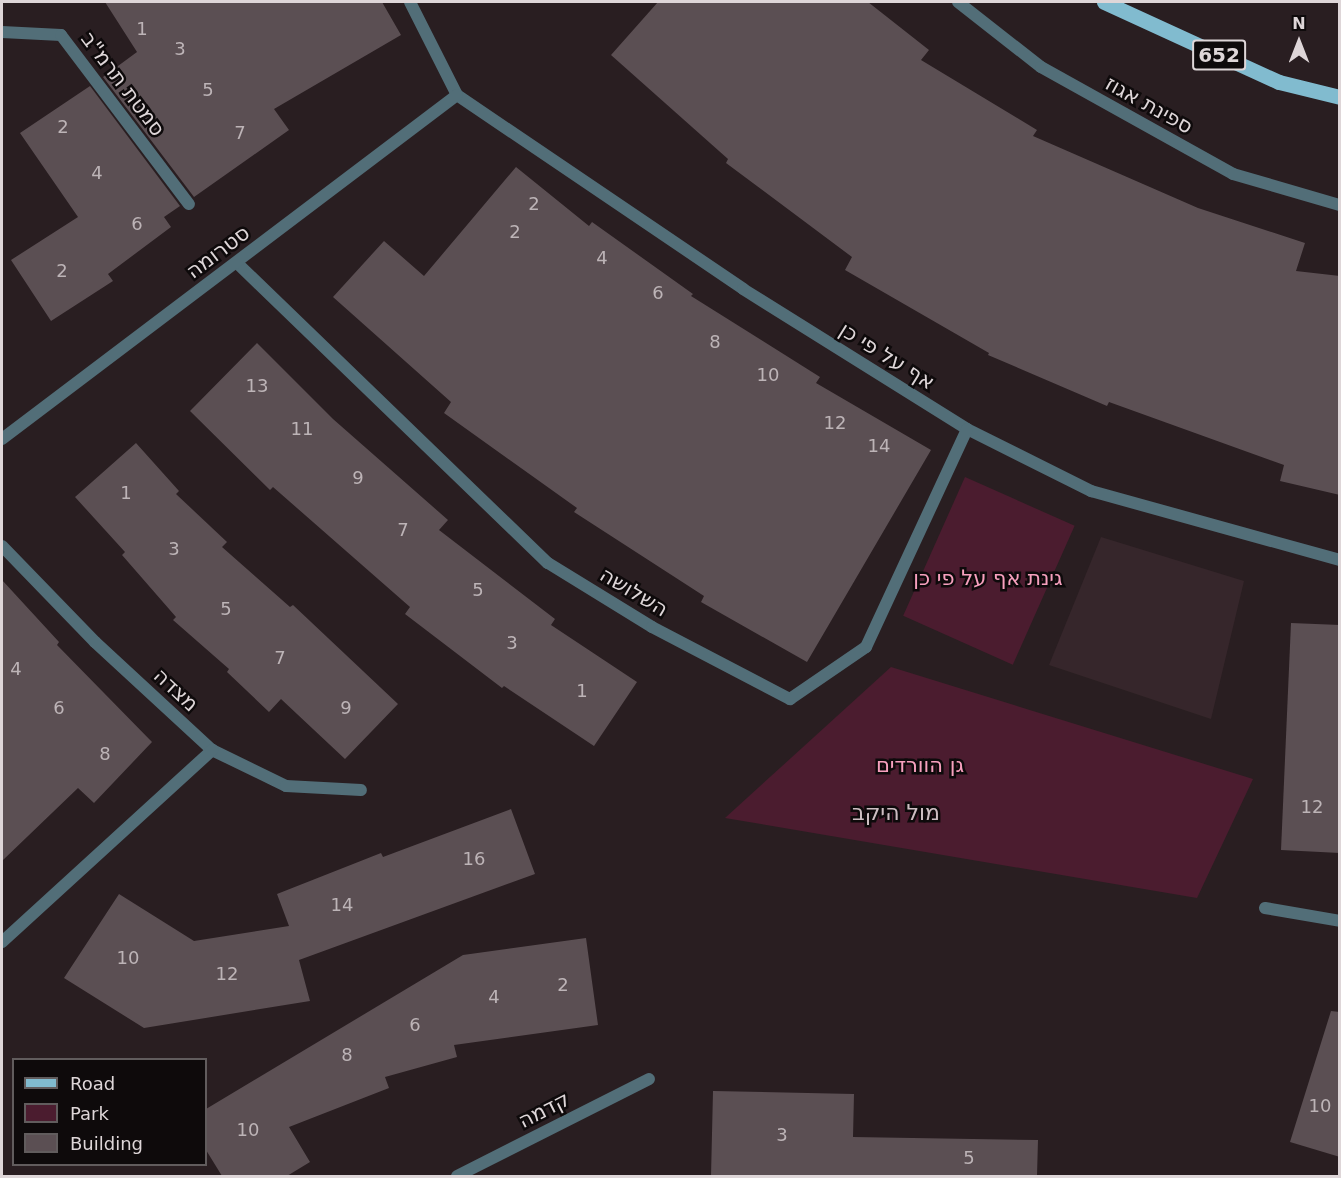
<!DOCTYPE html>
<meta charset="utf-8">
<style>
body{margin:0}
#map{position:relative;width:1341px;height:1178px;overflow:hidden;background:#291e21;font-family:"DejaVu Sans","Noto Sans Hebrew",sans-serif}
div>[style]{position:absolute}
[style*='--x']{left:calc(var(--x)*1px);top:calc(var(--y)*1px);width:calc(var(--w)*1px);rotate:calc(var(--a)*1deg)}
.built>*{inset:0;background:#36262b}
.green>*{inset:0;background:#4b1c2f;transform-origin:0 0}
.building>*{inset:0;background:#5b4f53}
.street>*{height:12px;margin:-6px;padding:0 6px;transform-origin:6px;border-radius:6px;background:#526e78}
.primary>*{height:15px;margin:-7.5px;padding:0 7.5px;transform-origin:7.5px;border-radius:7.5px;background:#81bbcf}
span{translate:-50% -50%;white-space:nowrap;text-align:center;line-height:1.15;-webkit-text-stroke:5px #0e0a0b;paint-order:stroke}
.number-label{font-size:18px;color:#bdb4b7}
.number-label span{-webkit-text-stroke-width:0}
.shield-label span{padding:2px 4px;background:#0e0a0b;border:2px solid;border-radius:4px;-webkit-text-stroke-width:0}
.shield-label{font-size:20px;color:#ded6d8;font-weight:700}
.street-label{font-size:21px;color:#ded6d8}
.park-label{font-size:21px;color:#f7a0be}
.neighbourhood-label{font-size:22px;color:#cdbec2}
.frame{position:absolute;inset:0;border:3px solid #ded6d8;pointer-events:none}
.legend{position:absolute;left:12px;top:1058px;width:195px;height:108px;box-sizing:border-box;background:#0e0a0b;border:2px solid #615c5d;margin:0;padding:8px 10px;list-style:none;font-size:18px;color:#ded6d8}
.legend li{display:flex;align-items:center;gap:12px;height:30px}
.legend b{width:30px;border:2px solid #615c5d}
.north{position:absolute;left:1269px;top:12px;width:60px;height:60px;-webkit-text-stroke:4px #0e0a0b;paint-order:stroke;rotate:0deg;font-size:16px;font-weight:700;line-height:24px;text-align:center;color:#ded6d8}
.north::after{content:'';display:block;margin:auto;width:21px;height:27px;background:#ded6d8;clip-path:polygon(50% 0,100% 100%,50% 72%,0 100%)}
</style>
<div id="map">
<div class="built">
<div style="clip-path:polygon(1101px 537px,1244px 581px,1211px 719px,1049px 665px)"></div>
</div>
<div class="green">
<div style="left:965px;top:477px;width:120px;height:152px;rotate:24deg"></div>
<div style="clip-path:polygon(891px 667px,1253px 779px,1197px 898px,725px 818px)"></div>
</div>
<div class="building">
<div style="clip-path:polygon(105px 2px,382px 2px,401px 35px,274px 109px,289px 130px,194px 197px,103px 77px,137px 52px)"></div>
<div style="clip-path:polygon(658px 2px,868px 2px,929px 50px,921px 60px,1037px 130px,1033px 136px,1198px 208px,1305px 243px,1296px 271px,1340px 276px,1340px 495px,1280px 481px,1284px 465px,1109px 402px,1107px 406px,988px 355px,989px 353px,845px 270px,852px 257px,726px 163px,728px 159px,611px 55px)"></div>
<div style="clip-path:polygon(90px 86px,180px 206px,164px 217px,171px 227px,108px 274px,113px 281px,51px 321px,11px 260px,78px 217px,20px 133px)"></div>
<div style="clip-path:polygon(516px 167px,589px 226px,592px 222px,693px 294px,691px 296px,820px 377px,816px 383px,931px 450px,807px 662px,701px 602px,704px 596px,574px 512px,577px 508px,444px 413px,451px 402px,333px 297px,384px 241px,424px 276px)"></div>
<div style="clip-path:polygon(257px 343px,333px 419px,448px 520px,439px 530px,555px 619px,551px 625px,637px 682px,594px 746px,504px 686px,502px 688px,405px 614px,410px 607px,273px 487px,270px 490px,190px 411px)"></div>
<div style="clip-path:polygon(136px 443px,179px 491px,176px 494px,227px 542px,222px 547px,290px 607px,293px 605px,398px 704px,345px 759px,281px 699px,269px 712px,227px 672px,229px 669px,173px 620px,176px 617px,122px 555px,125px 552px,75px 497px)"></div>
<div style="clip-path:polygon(2px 580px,59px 642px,57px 645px,152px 742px,94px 803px,78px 788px,2px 861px)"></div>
<div style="clip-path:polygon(1291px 623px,1340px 625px,1340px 853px,1281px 850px)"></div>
<div style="clip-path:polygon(511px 809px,535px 874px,299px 960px,310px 1001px,144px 1028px,64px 978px,119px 894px,194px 941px,289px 926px,277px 894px,381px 853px,383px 857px)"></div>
<div style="clip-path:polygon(586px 938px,598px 1025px,454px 1045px,457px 1057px,385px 1077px,389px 1088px,289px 1127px,310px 1162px,287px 1176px,222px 1176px,206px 1150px,206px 1109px,463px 955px)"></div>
<div style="clip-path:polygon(1331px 1011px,1340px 1012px,1340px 1157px,1290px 1142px)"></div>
<div style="clip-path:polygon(713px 1091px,854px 1094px,853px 1137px,1038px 1140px,1037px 1176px,711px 1176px)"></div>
</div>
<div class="street">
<div style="--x:410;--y:2;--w:104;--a:63.2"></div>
<div style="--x:457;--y:95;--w:346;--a:34.1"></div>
<div style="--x:743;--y:289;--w:264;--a:32"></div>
<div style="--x:967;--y:429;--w:139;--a:26.6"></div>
<div style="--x:1091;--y:491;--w:258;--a:15.5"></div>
<div style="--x:958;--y:2;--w:105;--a:38.1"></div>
<div style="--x:1041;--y:67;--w:220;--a:29.1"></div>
<div style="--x:1233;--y:174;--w:111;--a:16.2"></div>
<div style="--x:2;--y:32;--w:59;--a:2.9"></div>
<div style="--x:61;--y:35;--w:212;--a:52.9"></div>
<div style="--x:237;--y:263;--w:432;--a:44"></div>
<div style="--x:548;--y:563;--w:122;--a:31.6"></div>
<div style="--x:652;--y:627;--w:156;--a:27.6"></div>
<div style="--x:790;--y:699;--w:92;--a:-34.4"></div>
<div style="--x:866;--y:647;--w:240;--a:-65.1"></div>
<div style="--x:2;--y:439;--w:570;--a:-37.09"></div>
<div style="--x:2;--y:546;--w:134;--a:45.9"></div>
<div style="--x:95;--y:642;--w:159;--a:42.7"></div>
<div style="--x:212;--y:750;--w:82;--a:25.9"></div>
<div style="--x:286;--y:786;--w:75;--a:3.1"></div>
<div style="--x:1265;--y:908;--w:76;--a:9.8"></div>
<div style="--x:2;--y:942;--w:285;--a:-42.4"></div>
<div style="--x:457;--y:1176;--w:215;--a:-26.8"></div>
</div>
<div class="primary">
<div style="--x:1104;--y:2;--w:192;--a:24.6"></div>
<div style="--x:1279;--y:82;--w:63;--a:13.8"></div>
</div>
<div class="number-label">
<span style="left:142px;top:29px">1</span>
<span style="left:180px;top:49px">3</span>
<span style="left:208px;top:90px">5</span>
<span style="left:63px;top:127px">2</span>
<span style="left:240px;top:133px">7</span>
<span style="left:97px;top:173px">4</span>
<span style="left:534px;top:204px">2</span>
<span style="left:137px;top:224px">6</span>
<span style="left:515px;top:232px">2</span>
<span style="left:602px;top:258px">4</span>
<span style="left:62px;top:271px">2</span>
<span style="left:658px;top:293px">6</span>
<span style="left:715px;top:342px">8</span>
<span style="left:768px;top:375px">10</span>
<span style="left:257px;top:386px">13</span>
<span style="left:835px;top:423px">12</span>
<span style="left:302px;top:429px">11</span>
<span style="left:879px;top:446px">14</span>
<span style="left:358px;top:478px">9</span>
<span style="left:126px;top:493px">1</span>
<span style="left:403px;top:530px">7</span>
<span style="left:174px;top:549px">3</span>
<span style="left:478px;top:590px">5</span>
<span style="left:226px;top:609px">5</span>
<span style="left:512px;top:643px">3</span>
<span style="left:280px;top:658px">7</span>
<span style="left:16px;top:669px">4</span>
<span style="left:582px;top:691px">1</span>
<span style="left:59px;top:708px">6</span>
<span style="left:346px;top:708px">9</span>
<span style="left:105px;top:754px">8</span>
<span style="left:1312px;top:807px">12</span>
<span style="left:474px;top:859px">16</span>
<span style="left:342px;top:905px">14</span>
<span style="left:128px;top:958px">10</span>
<span style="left:227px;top:974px">12</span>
<span style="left:563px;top:985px">2</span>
<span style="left:494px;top:997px">4</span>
<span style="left:415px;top:1025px">6</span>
<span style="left:347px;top:1055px">8</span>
<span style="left:1320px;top:1106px">10</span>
<span style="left:248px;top:1130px">10</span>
<span style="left:782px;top:1135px">3</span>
<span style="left:969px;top:1158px">5</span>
</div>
<div class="shield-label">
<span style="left:1219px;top:55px">652</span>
</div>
<div class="street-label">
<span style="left:123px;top:84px;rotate:53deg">סמטת תרמ"ב</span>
<span style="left:1149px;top:105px;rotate:29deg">ספינת אגוז</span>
<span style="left:218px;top:252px;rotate:-37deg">סטרומה</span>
<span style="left:887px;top:356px;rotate:32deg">אף על פי כן</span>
<span style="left:634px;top:592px;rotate:31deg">השלושה</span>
<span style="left:176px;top:690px;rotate:43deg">מצדה</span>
<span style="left:544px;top:1110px;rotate:-27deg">קדמה</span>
</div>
<div class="park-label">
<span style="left:988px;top:578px">גינת אף על פי כן</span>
<span style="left:920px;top:765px">גן הוורדים</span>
</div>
<div class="neighbourhood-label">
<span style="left:896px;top:813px">מול היקב</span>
</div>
<div class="frame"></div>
<ul class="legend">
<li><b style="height:8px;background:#81bbcf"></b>Road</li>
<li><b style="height:16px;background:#4b1c2f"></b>Park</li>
<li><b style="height:16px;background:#5b4f53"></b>Building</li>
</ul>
<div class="north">N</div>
</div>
